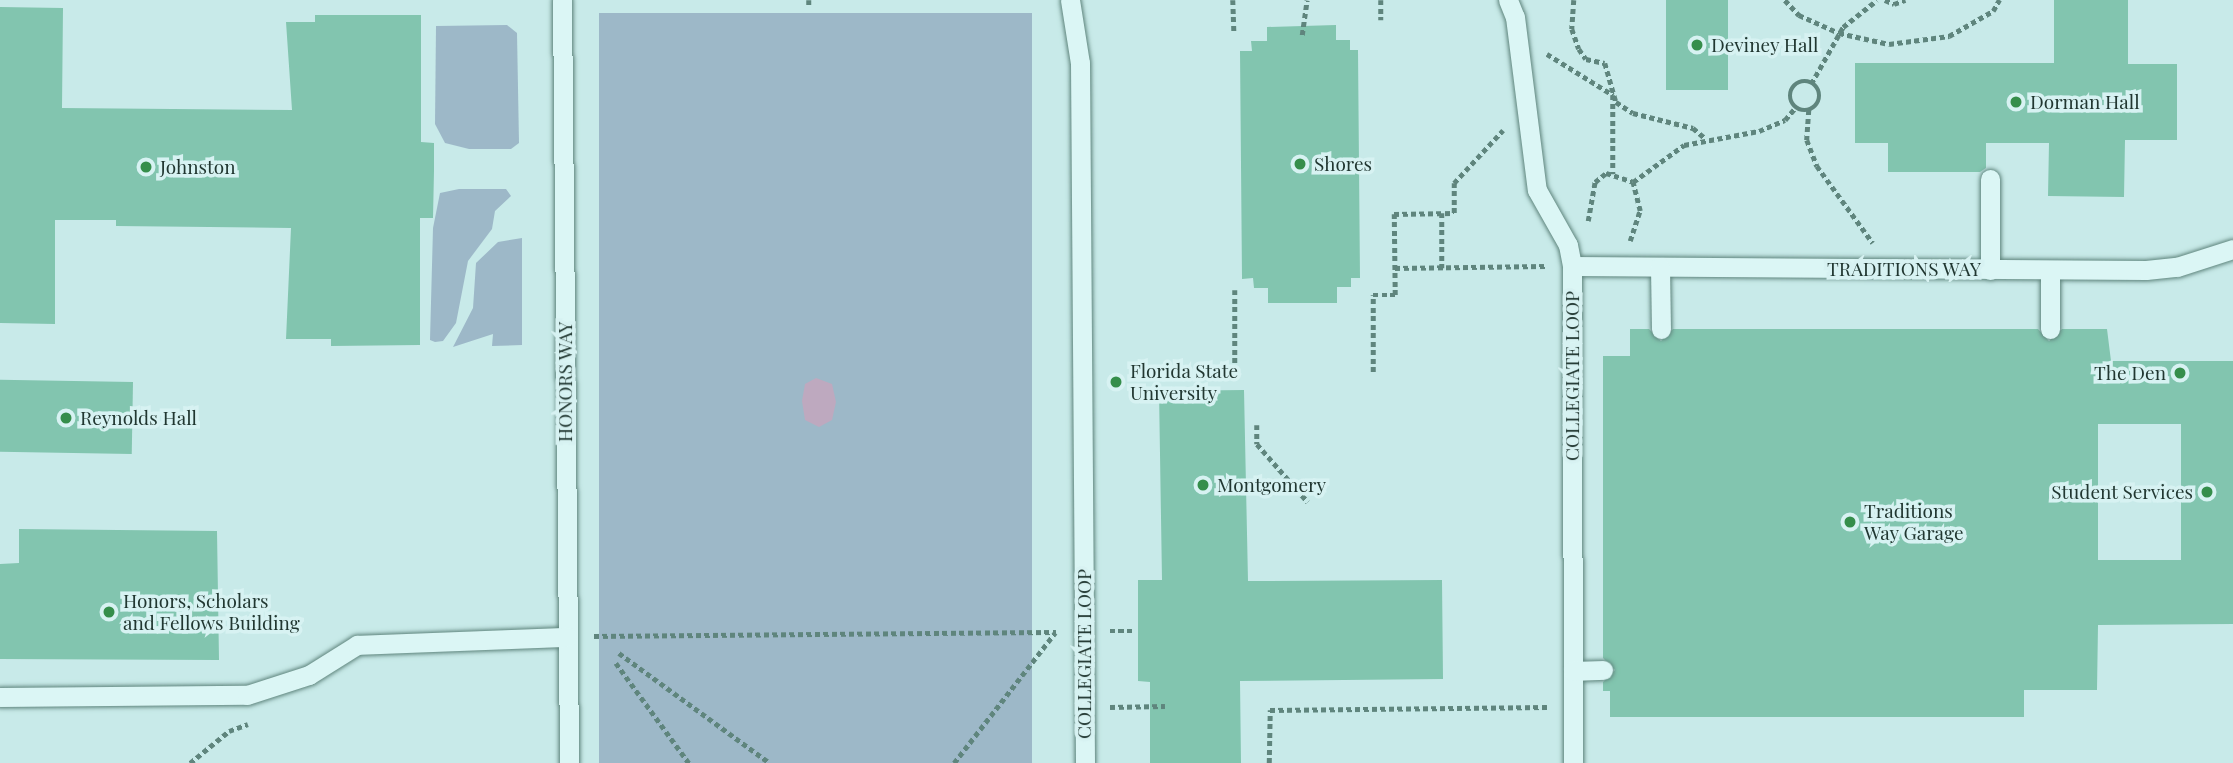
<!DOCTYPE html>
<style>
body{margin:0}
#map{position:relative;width:2233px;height:763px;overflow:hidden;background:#c8eae9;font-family:"Playfair Display",serif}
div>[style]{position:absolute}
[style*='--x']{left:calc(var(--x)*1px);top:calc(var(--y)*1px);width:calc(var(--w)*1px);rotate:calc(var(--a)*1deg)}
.green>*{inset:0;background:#9db8c8;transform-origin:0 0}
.water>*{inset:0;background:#bea9bf}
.building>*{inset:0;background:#82c5af;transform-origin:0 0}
.path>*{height:4.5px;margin-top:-2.25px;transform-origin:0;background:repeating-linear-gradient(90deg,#5f857d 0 5px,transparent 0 8.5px)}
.path>.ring{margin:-2.25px;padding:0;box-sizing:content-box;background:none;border:4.5px solid #5f857d;border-radius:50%}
.roads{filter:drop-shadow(0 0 2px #5f857d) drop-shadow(0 0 2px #5f857d)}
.service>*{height:19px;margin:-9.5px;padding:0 9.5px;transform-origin:9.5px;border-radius:9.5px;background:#dbf6f5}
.dots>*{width:19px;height:19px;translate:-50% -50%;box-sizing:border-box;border:4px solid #d7f2f2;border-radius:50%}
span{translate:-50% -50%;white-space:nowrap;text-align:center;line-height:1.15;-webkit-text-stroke:7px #d7f2f2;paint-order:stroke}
.poi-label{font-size:19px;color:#213731}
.left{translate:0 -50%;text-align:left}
.right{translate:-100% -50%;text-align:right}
.street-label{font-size:19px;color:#213731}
</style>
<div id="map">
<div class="green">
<div style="left:1032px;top:13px;width:750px;height:433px;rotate:90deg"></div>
<div style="clip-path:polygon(507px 25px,517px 33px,519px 143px,511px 149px,469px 149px,445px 143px,435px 124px,436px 26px)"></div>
<div style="clip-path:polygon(459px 189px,506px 189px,511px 196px,495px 211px,492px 229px,468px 261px,456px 323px,443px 341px,435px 342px,430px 340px,433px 228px,440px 193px)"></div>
<div style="clip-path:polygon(522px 238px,522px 345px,492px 346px,493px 334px,453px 347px,473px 308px,476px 263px,498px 242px)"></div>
</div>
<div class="water">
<div style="clip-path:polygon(816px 378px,832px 384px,836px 402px,832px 420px,819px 427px,805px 420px,802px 401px,805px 384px)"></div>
</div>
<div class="building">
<div style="left:1666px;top:0;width:62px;height:90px"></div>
<div style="clip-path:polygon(2054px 0,2128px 0,2128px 64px,2177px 64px,2177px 140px,2125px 140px,2124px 197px,2048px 196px,2049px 143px,1986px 143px,1986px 168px,1980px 172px,1888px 172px,1888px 143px,1855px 143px,1855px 63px,2054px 63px)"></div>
<div style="clip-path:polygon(0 7px,63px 8px,62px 108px,292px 110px,286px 22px,315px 22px,315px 15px,421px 15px,421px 142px,434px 143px,434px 171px,433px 218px,420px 218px,420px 345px,331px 346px,331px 339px,286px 339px,291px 228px,116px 226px,116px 220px,55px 220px,55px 324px,0 323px)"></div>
<div style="clip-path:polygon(1336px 25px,1336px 40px,1350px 40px,1350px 50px,1358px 50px,1360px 278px,1351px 278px,1351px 287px,1337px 287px,1337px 303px,1268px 303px,1268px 288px,1254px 288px,1253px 278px,1242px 279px,1240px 51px,1252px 51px,1251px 41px,1267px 41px,1267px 27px)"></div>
<div style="clip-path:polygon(evenodd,1630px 329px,1649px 329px,1661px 341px,1673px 329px,2038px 329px,2049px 341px,2062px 329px,2107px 329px,2111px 361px,2233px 361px,2233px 624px,2098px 625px,2097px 690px,2024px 690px,2024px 717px,1610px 717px,1610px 691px,1603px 691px,1603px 682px,1615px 670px,1603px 658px,1603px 356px,1630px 356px,1630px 329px,2098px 424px,2181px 424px,2181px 560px,2098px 560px,2098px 424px)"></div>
<div style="left:133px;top:382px;width:72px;height:133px;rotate:91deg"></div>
<div style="clip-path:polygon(1244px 390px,1248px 581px,1442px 580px,1443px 679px,1240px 681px,1241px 763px,1150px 763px,1150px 682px,1138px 681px,1138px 580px,1162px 580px,1159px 391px)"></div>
<div style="clip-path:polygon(19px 529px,217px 531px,219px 660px,0 659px,0 564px,19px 563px)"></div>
</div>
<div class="path">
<div style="--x:809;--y:0;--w:5;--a:90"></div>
<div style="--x:1233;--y:0;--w:33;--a:88"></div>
<div style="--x:1381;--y:0;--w:20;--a:90"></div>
<div style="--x:1574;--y:0;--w:29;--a:94"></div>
<div style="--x:1572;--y:29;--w:21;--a:71"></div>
<div style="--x:1579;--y:49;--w:12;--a:55"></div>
<div style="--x:1586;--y:59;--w:19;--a:12"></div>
<div style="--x:1605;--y:63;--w:41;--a:74.2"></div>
<div style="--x:1616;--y:102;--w:20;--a:33"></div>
<div style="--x:1633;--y:113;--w:62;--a:14"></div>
<div style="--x:1693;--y:128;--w:16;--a:40"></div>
<div style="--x:1785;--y:0;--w:21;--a:47"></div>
<div style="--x:1799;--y:15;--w:44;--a:24.2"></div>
<div style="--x:1839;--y:33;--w:51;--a:12.4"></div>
<div style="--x:1889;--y:44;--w:61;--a:-7.6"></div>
<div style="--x:1949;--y:36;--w:51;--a:-29.6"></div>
<div style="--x:1993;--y:11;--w:13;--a:-61"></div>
<div style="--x:1885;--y:0;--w:10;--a:24"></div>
<div style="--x:1894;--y:4;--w:12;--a:-20"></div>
<div style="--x:1302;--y:35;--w:35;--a:-82"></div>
<div style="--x:1547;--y:54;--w:78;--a:31.8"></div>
<div style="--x:1613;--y:95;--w:79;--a:90"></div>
<div class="ring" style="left:1790px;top:81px;width:25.5px;height:25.5px"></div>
<div style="--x:1811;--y:84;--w:65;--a:-60.7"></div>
<div style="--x:1843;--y:27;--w:43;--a:-38.5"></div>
<div style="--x:1809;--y:110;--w:30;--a:94"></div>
<div style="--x:1807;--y:140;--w:28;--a:69"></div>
<div style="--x:1817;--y:166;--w:95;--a:54"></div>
<div style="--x:1442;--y:213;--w:55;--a:90"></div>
<div style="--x:1588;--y:221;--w:40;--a:-80"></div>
<div style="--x:1595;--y:182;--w:14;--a:-39"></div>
<div style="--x:1606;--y:173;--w:28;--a:18"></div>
<div style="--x:1633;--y:182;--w:63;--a:-36"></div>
<div style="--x:1684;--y:145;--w:76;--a:-10.6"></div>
<div style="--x:1759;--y:131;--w:28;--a:-23"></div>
<div style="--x:1785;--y:120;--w:16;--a:-50"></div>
<div style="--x:1630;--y:241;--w:32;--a:-72"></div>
<div style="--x:1640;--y:211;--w:30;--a:-104"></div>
<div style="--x:1395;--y:268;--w:152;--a:-0.8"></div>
<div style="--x:1235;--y:290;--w:80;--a:90"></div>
<div style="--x:1373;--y:372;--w:77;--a:-90"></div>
<div style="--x:1373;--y:295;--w:22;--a:0"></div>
<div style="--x:1395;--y:295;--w:81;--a:-90.7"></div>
<div style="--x:1394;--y:214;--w:60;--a:-1"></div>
<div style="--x:1454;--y:213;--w:30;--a:-90"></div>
<div style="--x:1454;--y:183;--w:72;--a:-47.2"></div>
<div style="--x:1257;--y:425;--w:19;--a:90"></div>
<div style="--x:1257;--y:444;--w:77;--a:48.7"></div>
<div style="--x:1110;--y:631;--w:24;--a:0"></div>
<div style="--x:594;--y:636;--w:462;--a:-0.5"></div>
<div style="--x:619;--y:653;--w:187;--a:36.1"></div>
<div style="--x:616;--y:663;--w:124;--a:53.9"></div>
<div style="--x:1110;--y:707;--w:55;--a:-1"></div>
<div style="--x:190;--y:763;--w:50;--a:-39.4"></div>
<div style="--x:229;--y:731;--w:20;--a:-20"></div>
<div style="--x:954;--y:763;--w:165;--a:-52.2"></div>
<div style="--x:1269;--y:763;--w:53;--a:-88.9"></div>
<div style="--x:1270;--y:710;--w:277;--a:-0.6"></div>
</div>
<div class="roads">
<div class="service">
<div style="--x:562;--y:0;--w:763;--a:89.47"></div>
<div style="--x:1070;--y:0;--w:64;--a:81"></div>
<div style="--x:1080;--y:63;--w:700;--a:89.59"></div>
<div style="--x:1508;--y:0;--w:18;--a:68"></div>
<div style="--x:1515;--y:17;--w:174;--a:82.8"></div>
<div style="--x:1537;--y:190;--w:63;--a:60.6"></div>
<div style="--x:1568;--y:245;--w:21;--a:79"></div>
<div style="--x:1572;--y:266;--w:497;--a:89.9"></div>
<div style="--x:1990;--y:179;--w:91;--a:90"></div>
<div style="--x:1572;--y:266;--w:574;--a:0.4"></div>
<div style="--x:2146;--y:270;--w:31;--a:-6"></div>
<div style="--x:2177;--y:267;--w:59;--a:-17.8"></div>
<div style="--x:1660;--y:267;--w:62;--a:89.1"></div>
<div style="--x:2050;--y:270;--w:59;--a:90"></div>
<div style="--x:1573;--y:671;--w:30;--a:-2"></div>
<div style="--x:0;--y:697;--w:247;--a:-0.5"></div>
<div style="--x:247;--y:695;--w:65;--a:-17.9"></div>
<div style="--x:309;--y:675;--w:57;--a:-32"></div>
<div style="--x:357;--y:645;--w:210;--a:-2.2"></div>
</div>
</div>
<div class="dots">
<div style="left:1697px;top:45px;background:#358e4b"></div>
<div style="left:2016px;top:102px;background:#358e4b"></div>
<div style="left:1300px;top:164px;background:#358e4b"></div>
<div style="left:146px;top:167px;background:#358e4b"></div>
<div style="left:2180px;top:373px;background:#358e4b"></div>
<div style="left:1116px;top:382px;background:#358e4b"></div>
<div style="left:66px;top:418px;background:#358e4b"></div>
<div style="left:1203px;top:485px;background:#358e4b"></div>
<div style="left:2207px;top:492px;background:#358e4b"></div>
<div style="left:1850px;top:522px;background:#358e4b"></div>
<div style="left:109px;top:612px;background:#358e4b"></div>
</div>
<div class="poi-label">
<span class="left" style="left:1711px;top:45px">Deviney Hall</span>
<span class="left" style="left:2030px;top:102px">Dorman Hall</span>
<span class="left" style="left:1314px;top:164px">Shores</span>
<span class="left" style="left:160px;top:167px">Johnston</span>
<span class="left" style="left:1130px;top:382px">Florida State<br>University</span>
<span class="right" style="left:2166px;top:373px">The Den</span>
<span class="left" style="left:80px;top:418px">Reynolds Hall</span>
<span class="left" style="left:1217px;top:485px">Montgomery</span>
<span class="right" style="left:2193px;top:492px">Student Services</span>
<span class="left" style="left:1864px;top:522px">Traditions<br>Way Garage</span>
<span class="left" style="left:123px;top:612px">Honors, Scholars<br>and Fellows Building</span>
</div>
<div class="street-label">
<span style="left:1904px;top:269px">TRADITIONS WAY</span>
<span style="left:1572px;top:376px;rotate:-90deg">COLLEGIATE LOOP</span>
<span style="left:565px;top:382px;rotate:-90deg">HONORS WAY</span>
<span style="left:1084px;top:654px;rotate:-90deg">COLLEGIATE LOOP</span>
</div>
</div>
